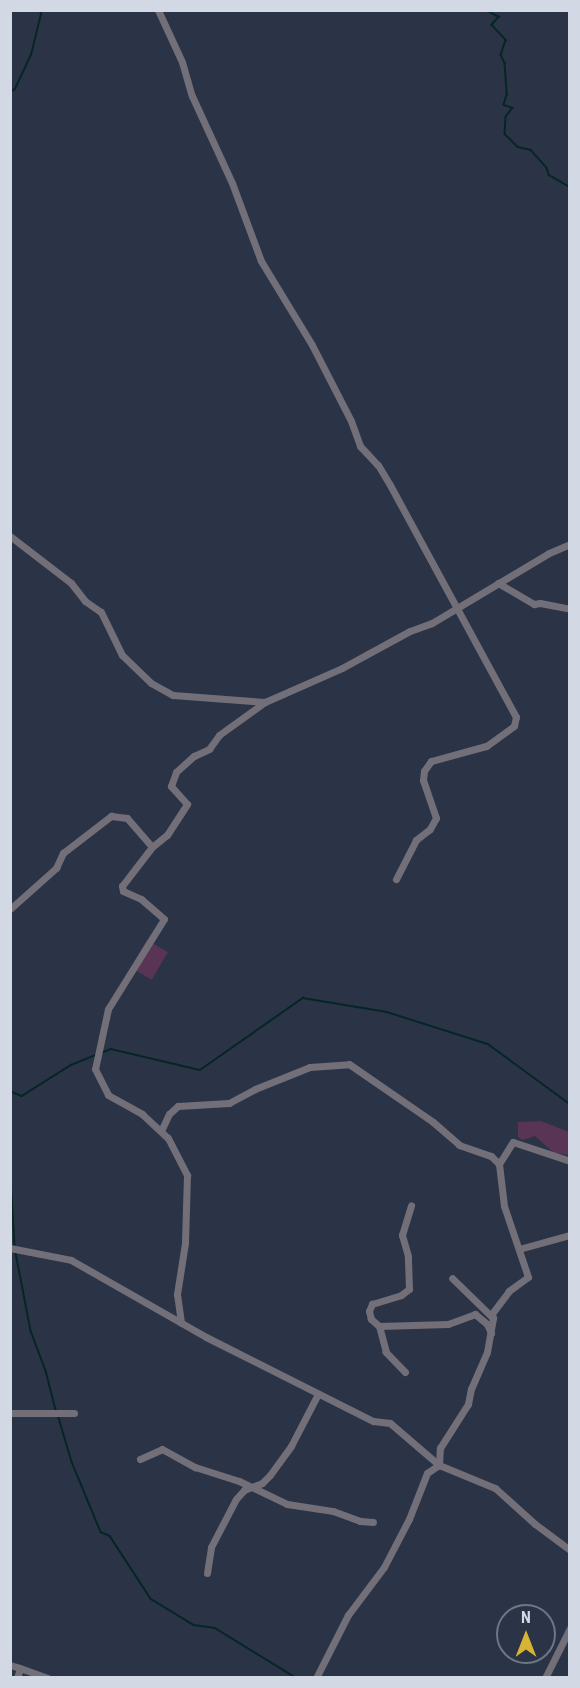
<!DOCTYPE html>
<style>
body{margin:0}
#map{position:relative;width:580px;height:1688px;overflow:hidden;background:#2b3446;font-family:"Roboto Condensed",sans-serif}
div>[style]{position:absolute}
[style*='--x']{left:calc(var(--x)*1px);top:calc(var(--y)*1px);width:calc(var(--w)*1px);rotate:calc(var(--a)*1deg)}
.green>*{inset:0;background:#5a3455;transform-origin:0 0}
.stream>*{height:1.5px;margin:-0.75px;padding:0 0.75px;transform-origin:0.75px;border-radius:0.75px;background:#062525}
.street>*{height:7px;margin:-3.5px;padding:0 3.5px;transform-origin:3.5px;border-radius:3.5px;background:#726f79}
span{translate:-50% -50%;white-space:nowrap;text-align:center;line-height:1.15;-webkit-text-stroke:4.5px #2b3446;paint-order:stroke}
.frame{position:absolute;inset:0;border:12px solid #d3d9e4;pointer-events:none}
.north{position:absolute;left:496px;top:1604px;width:60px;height:60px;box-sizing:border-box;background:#2b3446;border:2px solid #6e7685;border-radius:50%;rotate:0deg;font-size:16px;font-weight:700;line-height:24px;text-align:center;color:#d3d9e4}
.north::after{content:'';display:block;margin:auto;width:21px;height:27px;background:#d8b434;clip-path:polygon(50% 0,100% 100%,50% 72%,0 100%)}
</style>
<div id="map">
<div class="green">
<div style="left:147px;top:940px;width:24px;height:32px;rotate:30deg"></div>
<div style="clip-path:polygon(541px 1121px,569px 1132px,569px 1155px,554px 1153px,535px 1136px,523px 1140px,518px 1137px,518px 1122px)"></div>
</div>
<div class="stream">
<div style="--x:486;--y:10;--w:15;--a:28"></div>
<div style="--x:499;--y:17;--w:11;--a:131"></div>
<div style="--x:492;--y:25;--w:21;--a:47"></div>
<div style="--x:506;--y:40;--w:16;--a:108"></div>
<div style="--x:501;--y:55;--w:9;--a:63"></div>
<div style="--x:505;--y:63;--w:32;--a:86"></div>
<div style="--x:507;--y:95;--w:10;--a:107"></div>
<div style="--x:504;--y:105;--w:9;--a:18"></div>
<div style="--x:513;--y:108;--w:11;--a:128"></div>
<div style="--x:506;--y:117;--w:17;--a:93"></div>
<div style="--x:505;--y:134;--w:18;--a:45"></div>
<div style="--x:518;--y:147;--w:13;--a:13"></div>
<div style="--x:531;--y:150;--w:24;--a:48"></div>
<div style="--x:547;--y:168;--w:7;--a:74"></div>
<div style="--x:549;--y:175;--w:24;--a:30"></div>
<div style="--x:10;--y:92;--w:6;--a:-31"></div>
<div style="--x:15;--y:89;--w:38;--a:-65"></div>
<div style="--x:31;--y:55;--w:46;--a:-76.3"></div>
<div style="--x:101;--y:1053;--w:11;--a:-22"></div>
<div style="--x:111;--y:1049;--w:91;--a:13.3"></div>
<div style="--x:200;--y:1070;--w:126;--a:-35"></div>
<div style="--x:303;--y:998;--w:85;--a:9.5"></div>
<div style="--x:387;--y:1012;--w:106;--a:17.6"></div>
<div style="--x:488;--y:1044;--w:102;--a:36.2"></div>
<div style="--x:10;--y:1091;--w:13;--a:23"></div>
<div style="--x:22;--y:1096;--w:58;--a:-32.3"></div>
<div style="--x:71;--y:1065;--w:27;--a:-22"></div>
<div style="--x:10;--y:1162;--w:83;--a:86.6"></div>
<div style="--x:16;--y:1253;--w:79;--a:79.1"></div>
<div style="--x:31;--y:1331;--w:43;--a:69.4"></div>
<div style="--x:46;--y:1371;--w:40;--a:75.6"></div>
<div style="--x:58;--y:1415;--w:49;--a:73.4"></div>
<div style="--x:72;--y:1462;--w:76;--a:67.5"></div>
<div style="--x:101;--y:1532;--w:10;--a:24"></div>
<div style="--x:110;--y:1536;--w:75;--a:56.9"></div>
<div style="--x:151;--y:1599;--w:50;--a:31.2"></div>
<div style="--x:194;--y:1625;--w:21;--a:8"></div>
<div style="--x:215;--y:1628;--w:94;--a:31.5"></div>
<div style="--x:295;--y:1677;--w:8;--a:0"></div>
</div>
<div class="street">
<div style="--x:158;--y:10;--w:57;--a:65.2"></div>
<div style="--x:182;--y:62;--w:35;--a:74"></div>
<div style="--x:192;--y:96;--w:96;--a:65.3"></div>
<div style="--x:232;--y:183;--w:83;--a:69.6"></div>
<div style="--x:261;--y:261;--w:98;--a:58.7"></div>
<div style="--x:312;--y:345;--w:85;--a:62.8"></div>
<div style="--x:351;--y:421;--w:27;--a:70"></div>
<div style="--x:360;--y:446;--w:26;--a:47"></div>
<div style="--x:378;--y:465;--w:23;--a:59"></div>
<div style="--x:390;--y:485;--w:264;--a:61.5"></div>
<div style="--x:516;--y:717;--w:9;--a:103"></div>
<div style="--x:514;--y:726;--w:34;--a:144"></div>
<div style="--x:486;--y:746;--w:57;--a:164.7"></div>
<div style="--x:431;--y:761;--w:12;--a:125"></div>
<div style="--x:424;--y:771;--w:9;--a:96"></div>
<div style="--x:423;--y:780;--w:40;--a:71.1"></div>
<div style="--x:436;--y:818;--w:13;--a:119"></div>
<div style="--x:430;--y:829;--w:18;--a:142"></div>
<div style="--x:416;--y:840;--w:44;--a:117.1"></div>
<div style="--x:10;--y:536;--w:77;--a:37.6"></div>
<div style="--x:71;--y:583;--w:23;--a:52"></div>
<div style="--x:85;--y:601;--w:19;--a:35"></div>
<div style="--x:101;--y:612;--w:48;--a:64"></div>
<div style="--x:122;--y:655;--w:40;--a:44"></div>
<div style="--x:151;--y:683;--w:25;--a:29"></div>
<div style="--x:173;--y:695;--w:92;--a:4.4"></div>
<div style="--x:498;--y:583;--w:42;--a:30.3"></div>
<div style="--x:534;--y:604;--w:6;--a:-9"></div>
<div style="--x:540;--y:603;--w:31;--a:11"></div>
<div style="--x:152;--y:847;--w:49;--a:127.6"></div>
<div style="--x:122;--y:886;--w:5;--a:79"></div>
<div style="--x:123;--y:891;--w:20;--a:24"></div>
<div style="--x:141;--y:899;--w:30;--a:41"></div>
<div style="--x:164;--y:919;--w:106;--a:121.9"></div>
<div style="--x:108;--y:1009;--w:61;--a:102.2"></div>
<div style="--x:95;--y:1069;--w:29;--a:63"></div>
<div style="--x:108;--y:1095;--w:39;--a:29"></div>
<div style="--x:142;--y:1114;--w:35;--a:43"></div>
<div style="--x:168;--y:1138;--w:42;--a:62.8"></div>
<div style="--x:187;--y:1175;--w:68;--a:91.7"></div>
<div style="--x:185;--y:1243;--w:52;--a:98.9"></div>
<div style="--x:177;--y:1294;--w:29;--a:82"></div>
<div style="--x:10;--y:909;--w:62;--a:-41.7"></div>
<div style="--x:56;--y:868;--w:17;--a:-65"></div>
<div style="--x:63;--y:853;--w:61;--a:-37.6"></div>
<div style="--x:111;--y:816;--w:16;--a:7"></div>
<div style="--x:127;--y:818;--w:38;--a:49"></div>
<div style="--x:152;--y:847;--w:19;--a:-39"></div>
<div style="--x:167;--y:835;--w:37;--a:-57"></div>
<div style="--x:187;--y:804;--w:24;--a:-132"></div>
<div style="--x:171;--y:786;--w:15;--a:-70"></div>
<div style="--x:176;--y:772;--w:24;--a:-42"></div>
<div style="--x:194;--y:756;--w:17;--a:-25"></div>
<div style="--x:209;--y:749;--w:17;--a:-54"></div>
<div style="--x:219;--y:735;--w:57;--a:-35.7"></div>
<div style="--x:265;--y:702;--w:84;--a:-23.8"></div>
<div style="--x:342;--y:668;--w:77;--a:-28.6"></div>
<div style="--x:410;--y:631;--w:23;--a:-20"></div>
<div style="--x:432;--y:623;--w:136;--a:-30.9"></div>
<div style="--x:549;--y:553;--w:23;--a:-23"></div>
<div style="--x:161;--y:1131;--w:19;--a:-65"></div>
<div style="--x:169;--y:1114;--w:12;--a:-42"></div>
<div style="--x:178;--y:1106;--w:51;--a:-3.4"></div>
<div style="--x:229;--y:1103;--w:30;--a:-28"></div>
<div style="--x:255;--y:1089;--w:59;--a:-21.8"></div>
<div style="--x:310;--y:1067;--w:39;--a:-4"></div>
<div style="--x:349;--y:1064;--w:102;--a:34.6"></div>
<div style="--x:433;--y:1122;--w:35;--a:41"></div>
<div style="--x:459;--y:1145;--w:34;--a:19"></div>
<div style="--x:491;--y:1156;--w:11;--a:45"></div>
<div style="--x:499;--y:1164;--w:42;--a:83.2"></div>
<div style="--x:504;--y:1206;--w:75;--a:71.3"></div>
<div style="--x:528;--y:1277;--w:24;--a:144"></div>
<div style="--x:509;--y:1291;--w:30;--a:127"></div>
<div style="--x:499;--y:1164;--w:26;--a:-58"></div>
<div style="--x:513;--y:1142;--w:60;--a:18.4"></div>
<div style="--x:10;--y:1248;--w:62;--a:11.1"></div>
<div style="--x:71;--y:1260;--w:155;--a:29.7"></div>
<div style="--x:206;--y:1337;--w:187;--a:26.7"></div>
<div style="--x:373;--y:1421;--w:17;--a:7"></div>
<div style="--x:390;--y:1423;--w:65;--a:40.6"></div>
<div style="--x:439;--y:1465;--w:61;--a:22.3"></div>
<div style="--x:495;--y:1488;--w:54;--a:42"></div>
<div style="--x:535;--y:1524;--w:44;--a:36.6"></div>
<div style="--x:519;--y:1249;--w:53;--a:-15.4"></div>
<div style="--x:379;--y:1326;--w:69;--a:-1.7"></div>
<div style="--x:448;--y:1324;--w:29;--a:-20"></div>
<div style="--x:475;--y:1314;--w:16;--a:40"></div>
<div style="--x:487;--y:1324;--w:10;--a:66"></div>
<div style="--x:405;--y:1372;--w:28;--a:-134"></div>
<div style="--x:386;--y:1352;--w:27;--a:-105"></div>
<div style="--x:379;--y:1326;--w:11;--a:-139"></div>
<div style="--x:371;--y:1319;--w:8;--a:-104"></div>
<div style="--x:369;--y:1311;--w:8;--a:-67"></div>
<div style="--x:372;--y:1304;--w:30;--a:-17"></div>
<div style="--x:401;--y:1295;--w:10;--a:-37"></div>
<div style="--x:409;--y:1289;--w:33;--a:-92"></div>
<div style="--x:408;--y:1256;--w:22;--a:-106"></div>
<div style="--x:402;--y:1235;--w:31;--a:-73"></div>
<div style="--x:10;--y:1413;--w:64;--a:0"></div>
<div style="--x:140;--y:1459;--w:24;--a:-24"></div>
<div style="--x:162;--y:1449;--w:38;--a:29"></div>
<div style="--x:195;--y:1467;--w:46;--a:17.7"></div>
<div style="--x:239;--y:1481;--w:53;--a:25.6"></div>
<div style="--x:287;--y:1504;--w:47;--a:8.7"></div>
<div style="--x:333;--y:1511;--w:29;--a:20"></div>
<div style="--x:360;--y:1521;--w:13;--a:4"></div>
<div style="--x:207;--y:1573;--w:26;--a:-81"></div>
<div style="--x:211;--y:1547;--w:54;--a:-62.5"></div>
<div style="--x:236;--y:1499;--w:12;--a:-48"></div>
<div style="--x:244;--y:1490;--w:19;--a:-21"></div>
<div style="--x:262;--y:1483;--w:11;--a:-45"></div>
<div style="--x:270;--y:1475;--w:36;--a:-54"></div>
<div style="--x:291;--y:1446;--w:59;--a:-62.6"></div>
<div style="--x:10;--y:1665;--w:10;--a:17"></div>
<div style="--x:17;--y:1678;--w:10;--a:-73"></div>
<div style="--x:20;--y:1668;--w:30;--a:20"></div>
<div style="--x:316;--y:1678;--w:71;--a:-63.1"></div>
<div style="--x:348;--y:1615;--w:60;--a:-53.1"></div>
<div style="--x:384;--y:1567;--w:54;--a:-62.5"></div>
<div style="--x:409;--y:1519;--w:49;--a:-68.6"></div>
<div style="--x:427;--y:1473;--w:14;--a:-34"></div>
<div style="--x:439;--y:1465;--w:17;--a:-87"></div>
<div style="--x:440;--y:1448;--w:52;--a:-57.5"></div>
<div style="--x:468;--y:1404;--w:15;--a:-79"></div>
<div style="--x:471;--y:1389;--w:40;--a:-66.6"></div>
<div style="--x:487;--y:1352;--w:35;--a:-80"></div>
<div style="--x:493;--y:1318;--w:57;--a:-135.7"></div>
<div style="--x:545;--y:1678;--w:56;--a:-63.4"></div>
</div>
<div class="frame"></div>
<div class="north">N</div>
</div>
